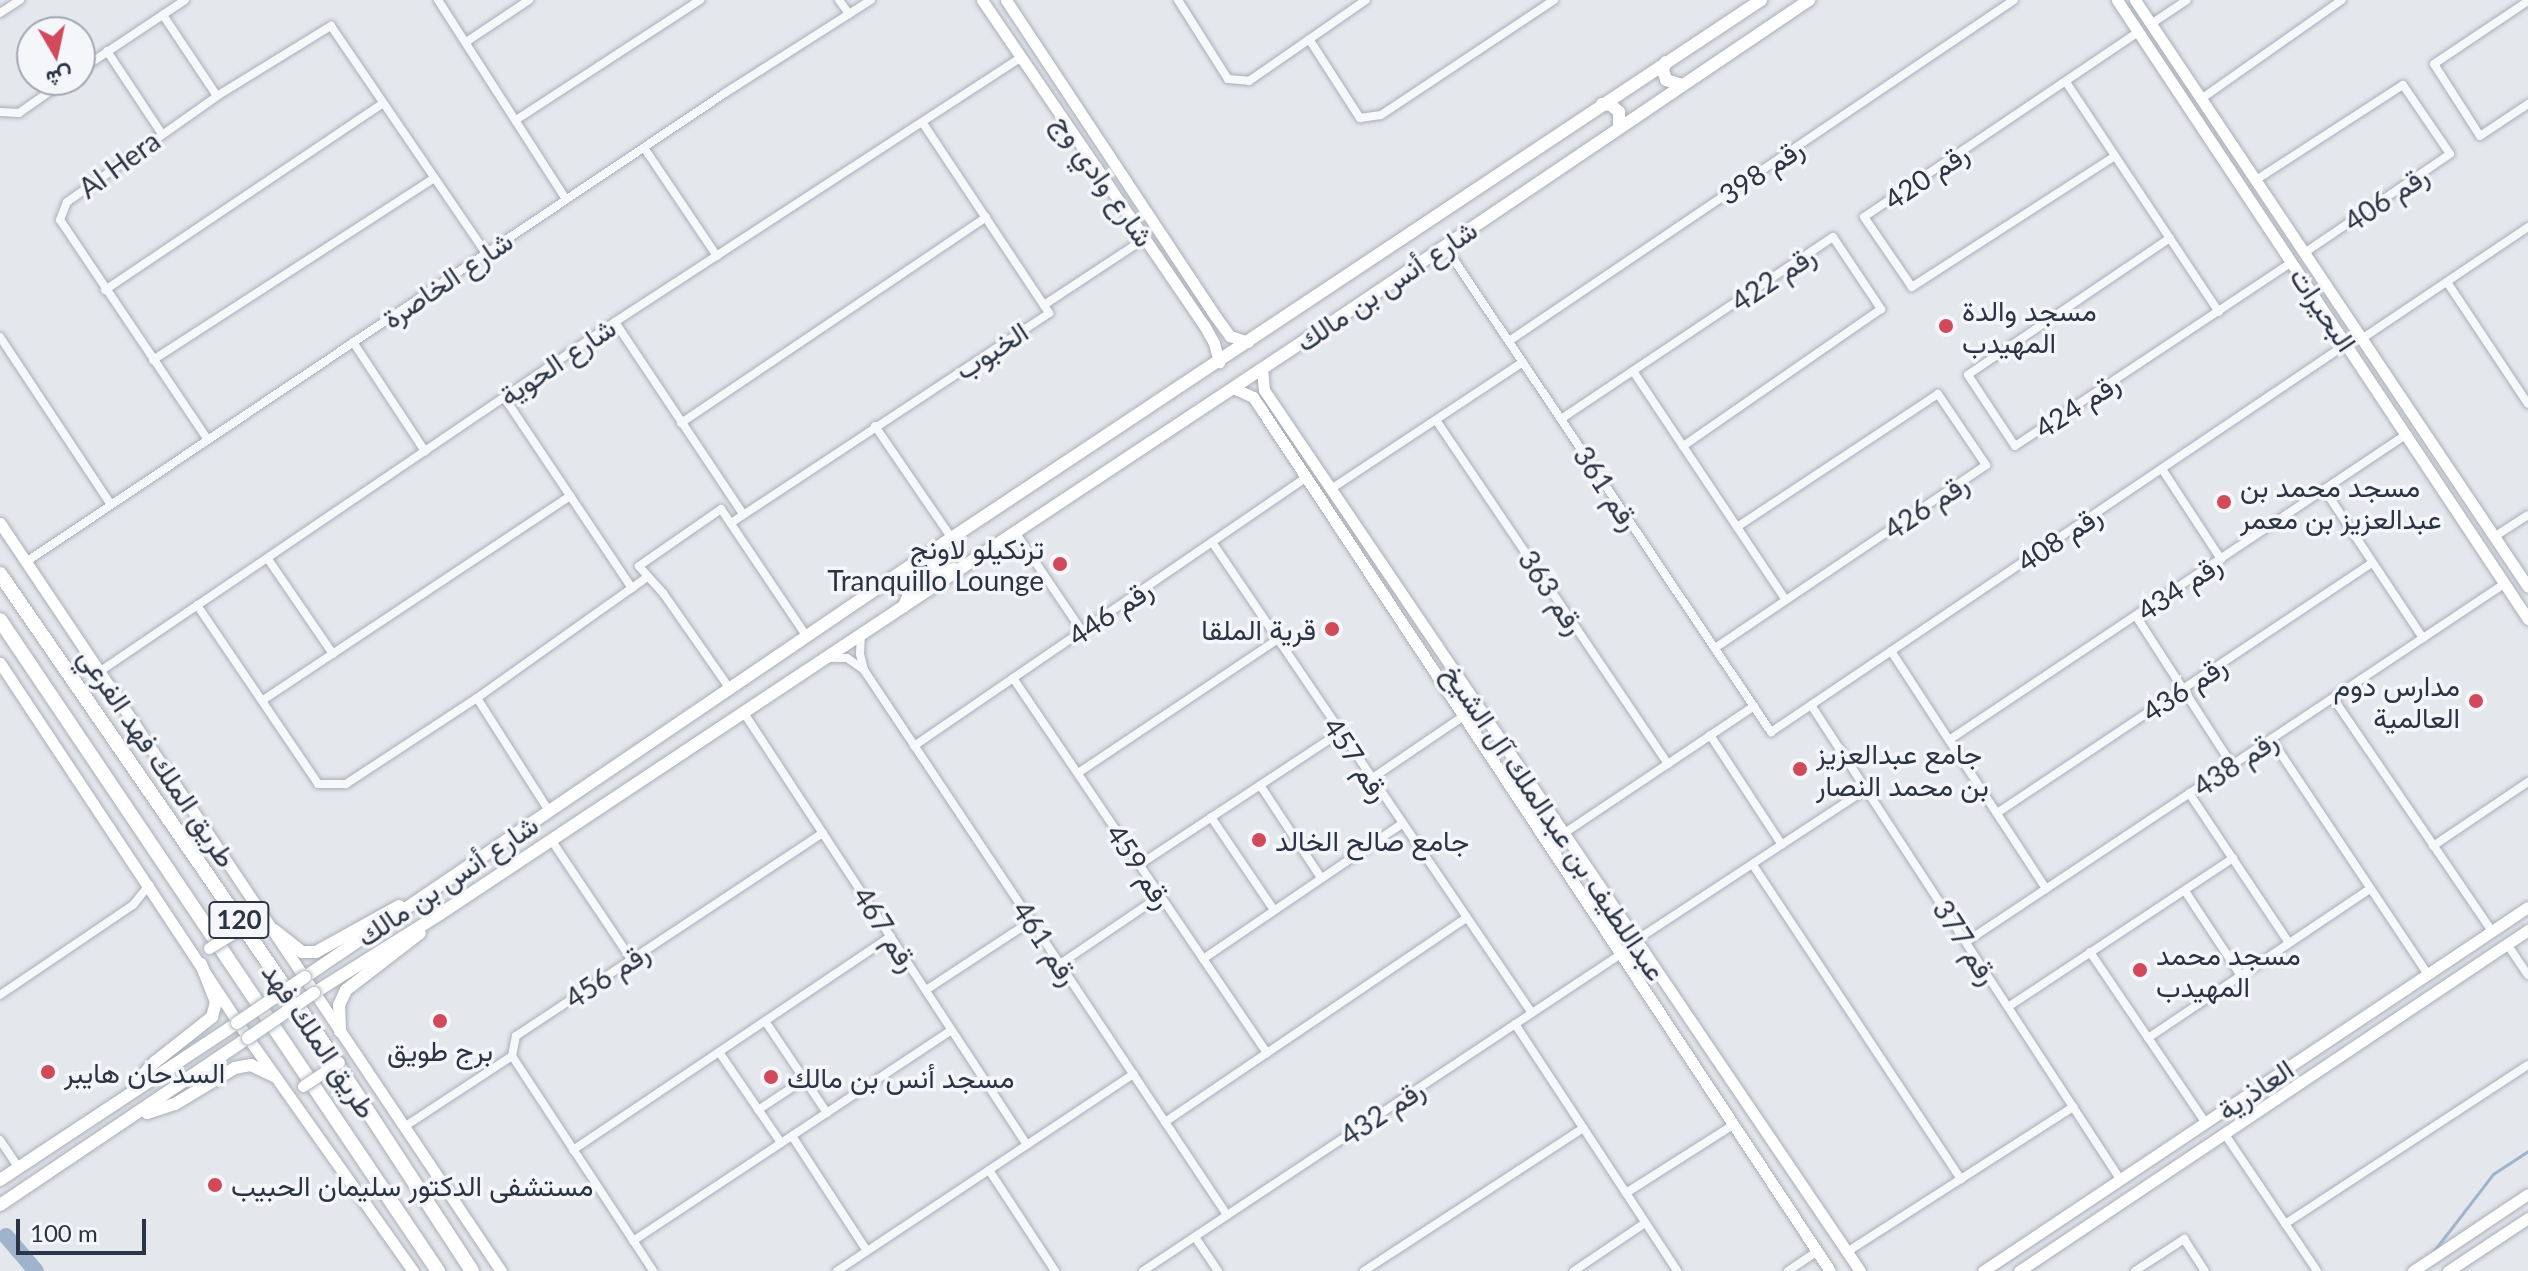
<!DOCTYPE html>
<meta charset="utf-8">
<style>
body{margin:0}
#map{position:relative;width:2528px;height:1271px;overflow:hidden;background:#e4e7ec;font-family:Lato,Vazirmatn,sans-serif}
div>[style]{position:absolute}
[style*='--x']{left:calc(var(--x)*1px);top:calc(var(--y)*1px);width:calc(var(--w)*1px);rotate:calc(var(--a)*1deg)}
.stream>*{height:3px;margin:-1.5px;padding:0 1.5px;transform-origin:1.5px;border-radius:1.5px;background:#9fb4cc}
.river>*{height:16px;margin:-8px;padding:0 8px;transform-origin:8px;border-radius:8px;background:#9fb4cc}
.roads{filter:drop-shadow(0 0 2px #a9aeb7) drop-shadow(0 0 2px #a9aeb7)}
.street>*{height:8px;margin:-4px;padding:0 4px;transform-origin:4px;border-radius:4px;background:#f7f8fa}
.secondary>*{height:11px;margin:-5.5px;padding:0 5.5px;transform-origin:5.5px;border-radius:5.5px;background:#fff}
.primary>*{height:12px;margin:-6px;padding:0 6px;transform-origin:6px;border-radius:6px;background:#fff}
.highway>*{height:14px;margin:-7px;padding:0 7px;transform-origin:7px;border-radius:7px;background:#fff}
.bridges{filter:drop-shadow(0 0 2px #a9aeb7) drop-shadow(0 0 2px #a9aeb7)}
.secondary-bridge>*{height:11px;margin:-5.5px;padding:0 5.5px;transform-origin:5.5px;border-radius:5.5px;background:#fff}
.primary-bridge>*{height:12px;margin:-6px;padding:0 6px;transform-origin:6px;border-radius:6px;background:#fff}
.dots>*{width:22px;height:22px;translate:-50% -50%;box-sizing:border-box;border:4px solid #f4f6f9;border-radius:50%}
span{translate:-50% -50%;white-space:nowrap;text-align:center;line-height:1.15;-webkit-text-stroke:7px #f4f6f9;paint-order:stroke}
.shield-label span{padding:2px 6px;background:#f4f6f9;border:2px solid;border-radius:6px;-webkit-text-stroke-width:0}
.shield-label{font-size:26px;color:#2b3445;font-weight:700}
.street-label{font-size:28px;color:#2b3445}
.poi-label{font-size:28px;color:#2b3445}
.left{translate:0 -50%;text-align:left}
.right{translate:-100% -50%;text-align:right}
.north{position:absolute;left:16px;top:16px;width:80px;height:80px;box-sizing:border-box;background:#f4f6f9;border:2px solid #a4a8b1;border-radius:50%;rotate:171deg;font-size:22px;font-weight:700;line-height:32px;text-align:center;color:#2b3445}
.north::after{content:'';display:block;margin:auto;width:28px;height:36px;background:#d1495b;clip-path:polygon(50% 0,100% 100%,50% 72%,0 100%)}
.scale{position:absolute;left:16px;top:1219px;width:130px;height:36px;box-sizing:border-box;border:4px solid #2b3445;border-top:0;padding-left:10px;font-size:24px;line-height:28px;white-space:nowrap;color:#2b3445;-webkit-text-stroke:6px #f4f6f9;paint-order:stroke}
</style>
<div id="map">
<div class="stream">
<div style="--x:2433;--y:1252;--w:98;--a:-52.4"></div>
<div style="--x:2493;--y:1174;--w:42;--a:-33.3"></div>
</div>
<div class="river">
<div style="--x:6;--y:1236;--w:46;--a:49.4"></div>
</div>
<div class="roads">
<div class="street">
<div style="--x:438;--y:0;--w:237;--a:57.3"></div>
<div style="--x:839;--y:0;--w:17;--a:54"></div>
<div style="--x:1178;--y:0;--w:93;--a:57.7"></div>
<div style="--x:1228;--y:79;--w:21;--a:5"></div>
<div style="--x:1249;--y:81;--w:142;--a:-34.7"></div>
<div style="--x:2528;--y:1;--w:113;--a:146.2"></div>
<div style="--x:2434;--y:64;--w:85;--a:57.4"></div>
<div style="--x:2480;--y:136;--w:58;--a:-33.7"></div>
<div style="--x:0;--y:13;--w:24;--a:-33"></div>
<div style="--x:163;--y:15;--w:97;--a:56.3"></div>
<div style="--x:2151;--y:24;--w:43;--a:-33.7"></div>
<div style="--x:1309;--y:39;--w:94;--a:57.2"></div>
<div style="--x:1360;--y:118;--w:21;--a:-8"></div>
<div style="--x:1381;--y:115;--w:208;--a:-33.6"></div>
<div style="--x:466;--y:42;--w:76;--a:-33.7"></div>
<div style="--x:107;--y:51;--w:100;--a:56.5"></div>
<div style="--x:80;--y:70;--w:126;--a:-33.7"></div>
<div style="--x:2066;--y:82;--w:276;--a:56.4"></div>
<div style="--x:2201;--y:99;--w:172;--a:-35.1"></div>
<div style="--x:0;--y:112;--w:19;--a:3"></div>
<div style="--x:19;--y:113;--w:57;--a:-35.1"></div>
<div style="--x:516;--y:120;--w:220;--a:-33.1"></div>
<div style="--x:645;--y:149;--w:129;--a:56.1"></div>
<div style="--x:2115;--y:156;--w:242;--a:147.2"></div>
<div style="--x:1912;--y:287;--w:85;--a:-124.4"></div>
<div style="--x:1864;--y:217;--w:331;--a:-34"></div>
<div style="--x:2256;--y:180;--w:175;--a:-32.9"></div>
<div style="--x:2403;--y:85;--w:83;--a:55.7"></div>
<div style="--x:2450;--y:154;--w:174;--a:145.8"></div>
<div style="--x:2170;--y:238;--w:244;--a:145.9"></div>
<div style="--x:1968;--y:375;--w:85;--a:56.5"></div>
<div style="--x:2015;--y:446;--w:333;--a:-33.6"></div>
<div style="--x:1444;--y:245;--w:587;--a:56.12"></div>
<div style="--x:1771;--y:732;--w:696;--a:-33.99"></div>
<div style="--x:2447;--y:282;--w:146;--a:56.4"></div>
<div style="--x:105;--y:290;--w:334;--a:-33.9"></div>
<div style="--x:1044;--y:305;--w:120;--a:-33.4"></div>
<div style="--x:615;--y:322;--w:231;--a:56.3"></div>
<div style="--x:0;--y:337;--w:201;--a:56.5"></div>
<div style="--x:2363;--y:338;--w:199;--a:-33.9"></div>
<div style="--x:1509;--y:341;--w:609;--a:-34.03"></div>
<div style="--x:353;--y:342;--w:131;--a:56.6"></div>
<div style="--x:153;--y:360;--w:335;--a:-32.9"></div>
<div style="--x:1633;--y:371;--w:275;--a:56.3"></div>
<div style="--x:504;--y:397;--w:230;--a:56.2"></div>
<div style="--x:1561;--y:419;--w:327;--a:-33.8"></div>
<div style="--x:1833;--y:237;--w:87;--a:56.3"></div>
<div style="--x:1881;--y:309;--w:241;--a:145.3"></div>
<div style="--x:1436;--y:420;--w:415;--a:56"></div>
<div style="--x:681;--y:423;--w:368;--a:-34"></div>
<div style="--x:875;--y:426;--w:135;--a:55.6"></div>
<div style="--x:208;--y:440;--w:265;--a:-123.9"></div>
<div style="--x:60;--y:220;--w:19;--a:-69"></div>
<div style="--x:67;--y:202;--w:184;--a:-35.2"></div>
<div style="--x:217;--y:96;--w:134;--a:-31.6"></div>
<div style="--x:331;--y:26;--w:275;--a:55.7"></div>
<div style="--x:2162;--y:469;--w:108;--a:56.8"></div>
<div style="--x:1331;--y:489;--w:230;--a:-33.5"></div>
<div style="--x:2324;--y:489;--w:179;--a:56.4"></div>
<div style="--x:731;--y:523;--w:381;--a:-33.4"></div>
<div style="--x:1049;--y:313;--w:228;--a:-123.6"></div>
<div style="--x:1015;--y:532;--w:120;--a:55.9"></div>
<div style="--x:2494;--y:537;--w:40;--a:-32.9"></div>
<div style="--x:1212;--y:542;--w:569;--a:55.81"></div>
<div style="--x:268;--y:559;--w:115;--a:55.6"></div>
<div style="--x:26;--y:562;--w:842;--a:-33.86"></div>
<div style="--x:725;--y:93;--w:173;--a:-32.5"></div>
<div style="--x:197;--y:605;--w:216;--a:55.9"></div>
<div style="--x:318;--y:784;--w:28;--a:0"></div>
<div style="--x:346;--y:784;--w:157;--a:-33.3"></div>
<div style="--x:477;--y:698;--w:209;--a:-35.4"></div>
<div style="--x:2136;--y:616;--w:177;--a:57.2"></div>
<div style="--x:861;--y:634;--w:20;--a:93"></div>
<div style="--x:860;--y:654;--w:16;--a:76"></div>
<div style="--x:1715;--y:648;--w:327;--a:-34"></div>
<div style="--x:1986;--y:465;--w:86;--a:-124.1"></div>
<div style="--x:1938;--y:394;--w:241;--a:146.5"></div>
<div style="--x:1891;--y:651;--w:284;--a:56.9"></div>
<div style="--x:828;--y:658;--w:19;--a:0"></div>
<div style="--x:847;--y:658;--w:21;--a:35"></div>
<div style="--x:864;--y:670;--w:655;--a:56.33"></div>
<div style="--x:99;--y:672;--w:624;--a:-34.15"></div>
<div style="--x:615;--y:322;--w:483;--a:-33.1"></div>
<div style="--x:1013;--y:678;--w:453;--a:55.9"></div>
<div style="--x:730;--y:689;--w:117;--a:-124.9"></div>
<div style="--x:663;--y:593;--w:36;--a:-132"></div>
<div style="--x:639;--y:566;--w:100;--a:-34.8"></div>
<div style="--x:721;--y:509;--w:154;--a:56.1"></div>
<div style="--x:477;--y:698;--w:134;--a:57.5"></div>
<div style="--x:2333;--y:698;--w:282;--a:55.7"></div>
<div style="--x:263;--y:700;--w:369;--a:-33.6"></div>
<div style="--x:1811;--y:705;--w:566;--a:56.9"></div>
<div style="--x:744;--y:713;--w:516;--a:56.77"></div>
<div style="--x:1710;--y:735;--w:131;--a:56.8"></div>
<div style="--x:2271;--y:739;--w:283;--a:56.3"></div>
<div style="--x:1949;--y:740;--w:551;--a:-33.75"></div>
<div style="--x:914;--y:746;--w:475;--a:-34.4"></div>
<div style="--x:1078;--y:773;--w:239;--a:-33.8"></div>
<div style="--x:1371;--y:779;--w:114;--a:-34.2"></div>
<div style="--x:1260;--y:785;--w:111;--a:56.7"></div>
<div style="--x:2189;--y:793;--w:180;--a:56.3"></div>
<div style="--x:1997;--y:813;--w:451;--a:-33.7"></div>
<div style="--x:1211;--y:817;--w:112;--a:55.9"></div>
<div style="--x:1563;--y:834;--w:230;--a:-33.8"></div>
<div style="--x:552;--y:841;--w:142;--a:56.2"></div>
<div style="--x:2433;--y:846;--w:115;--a:-34"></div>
<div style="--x:1139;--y:865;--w:240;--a:-33.4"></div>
<div style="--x:1753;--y:865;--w:377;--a:56.5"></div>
<div style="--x:2185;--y:891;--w:102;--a:56.6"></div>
<div style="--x:1635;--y:941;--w:277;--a:-33.3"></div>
<div style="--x:1966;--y:942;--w:646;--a:-33.64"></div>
<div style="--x:2507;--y:944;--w:37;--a:56"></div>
<div style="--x:2090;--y:952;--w:205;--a:55.9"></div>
<div style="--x:1203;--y:959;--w:240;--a:-34.2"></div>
<div style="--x:1060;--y:964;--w:121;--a:-34.2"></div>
<div style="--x:926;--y:990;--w:126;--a:-33.3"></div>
<div style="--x:0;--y:995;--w:161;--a:-34.1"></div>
<div style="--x:133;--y:905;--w:26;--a:-51"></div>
<div style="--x:2008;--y:1007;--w:270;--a:-33.5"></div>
<div style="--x:765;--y:1021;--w:111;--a:56"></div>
<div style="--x:1515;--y:1024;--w:295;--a:56.7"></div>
<div style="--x:2148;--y:1038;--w:267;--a:-33.9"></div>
<div style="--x:719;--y:1052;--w:110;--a:55.7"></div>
<div style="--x:512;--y:1056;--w:257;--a:56.7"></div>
<div style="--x:758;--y:1110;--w:56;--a:-33.4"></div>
<div style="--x:1165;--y:1122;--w:364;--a:-34.1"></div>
<div style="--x:404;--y:1127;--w:129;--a:-33.3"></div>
<div style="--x:512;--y:1056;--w:20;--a:-79"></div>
<div style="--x:516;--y:1036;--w:368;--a:-33.5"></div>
<div style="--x:2224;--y:1133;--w:166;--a:56"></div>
<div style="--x:792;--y:1136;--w:137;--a:56.9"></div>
<div style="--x:0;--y:1140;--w:34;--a:56"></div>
<div style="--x:573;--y:1150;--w:383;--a:-33.9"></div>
<div style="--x:989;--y:1170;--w:121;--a:56.8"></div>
<div style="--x:1626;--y:1193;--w:127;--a:-32.4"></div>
<div style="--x:2285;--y:1224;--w:290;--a:-33.2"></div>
<div style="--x:1195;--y:1237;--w:41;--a:55.9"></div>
<div style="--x:633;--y:1241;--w:382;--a:-33.5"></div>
<div style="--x:1847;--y:1252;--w:269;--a:-32.7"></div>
<div style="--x:837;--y:1271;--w:356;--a:-33.6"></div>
<div style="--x:1143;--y:1271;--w:574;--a:-33.55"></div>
<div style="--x:1364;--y:1271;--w:262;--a:-33.1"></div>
<div style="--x:1574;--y:1271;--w:86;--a:-34.1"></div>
<div style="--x:1788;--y:1271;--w:36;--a:-34"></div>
<div style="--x:2135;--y:1271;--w:59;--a:-33.1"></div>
<div style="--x:2184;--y:1239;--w:38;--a:57"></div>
</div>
<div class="secondary">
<div style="--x:982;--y:0;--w:394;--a:55.7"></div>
<div style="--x:1204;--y:325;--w:21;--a:61"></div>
<div style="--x:1214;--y:343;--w:20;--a:75"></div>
<div style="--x:1006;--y:0;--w:380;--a:56.5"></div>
<div style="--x:1216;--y:317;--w:24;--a:54"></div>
<div style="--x:1230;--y:336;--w:19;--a:18"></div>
<div style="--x:2117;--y:0;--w:743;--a:56.42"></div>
<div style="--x:2135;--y:0;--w:706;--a:56.2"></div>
<div style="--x:1262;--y:368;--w:22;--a:85"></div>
<div style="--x:1264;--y:390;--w:1064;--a:55.92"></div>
<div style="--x:1233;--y:388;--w:22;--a:24"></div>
<div style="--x:1253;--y:397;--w:18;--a:56"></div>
<div style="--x:1263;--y:412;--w:1029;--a:56.57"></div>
<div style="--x:0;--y:523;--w:900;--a:56.19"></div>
<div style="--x:0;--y:663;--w:450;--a:56.5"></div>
<div style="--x:248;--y:1038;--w:286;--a:54.7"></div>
<div style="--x:1983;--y:1271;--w:655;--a:-33.74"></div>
<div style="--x:2019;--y:1271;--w:613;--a:-33.82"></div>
<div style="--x:2413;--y:1271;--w:138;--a:-33.8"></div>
<div style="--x:2448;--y:1271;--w:96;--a:-33.5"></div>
</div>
<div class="primary">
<div style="--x:1666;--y:62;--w:9;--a:111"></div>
<div style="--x:1663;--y:70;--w:10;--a:73"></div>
<div style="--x:1666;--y:80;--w:17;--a:17"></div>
<div style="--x:1602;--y:104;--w:9;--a:6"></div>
<div style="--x:1611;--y:105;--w:11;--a:41"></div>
<div style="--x:1619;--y:112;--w:15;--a:90"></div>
<div style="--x:954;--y:569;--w:13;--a:162"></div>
<div style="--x:942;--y:573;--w:11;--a:-146"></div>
<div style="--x:933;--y:567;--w:18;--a:-84"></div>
<div style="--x:935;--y:549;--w:992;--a:-33.61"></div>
<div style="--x:904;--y:606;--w:538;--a:-33.54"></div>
<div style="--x:1352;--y:309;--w:552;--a:-34.06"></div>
<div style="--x:274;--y:930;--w:36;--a:38"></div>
<div style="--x:302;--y:952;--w:14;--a:0"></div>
<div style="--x:316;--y:952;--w:95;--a:-29"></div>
<div style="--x:305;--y:977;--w:762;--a:-34.19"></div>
<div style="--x:314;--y:993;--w:149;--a:-32.1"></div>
<div style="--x:440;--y:914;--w:557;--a:-33.58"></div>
<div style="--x:904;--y:606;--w:13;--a:-67"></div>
<div style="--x:909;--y:594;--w:17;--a:-126"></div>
<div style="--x:899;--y:580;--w:7;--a:-164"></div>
<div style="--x:340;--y:1031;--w:26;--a:-92"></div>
<div style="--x:339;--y:1005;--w:17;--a:-65"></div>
<div style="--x:346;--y:990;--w:93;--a:-37.6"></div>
<div style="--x:134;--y:1085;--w:31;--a:-48"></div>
<div style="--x:155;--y:1062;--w:73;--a:-38.3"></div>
<div style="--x:212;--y:1017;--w:16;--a:-75"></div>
<div style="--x:216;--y:1002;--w:41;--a:-111.5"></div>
<div style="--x:147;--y:1113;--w:29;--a:-18"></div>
<div style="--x:175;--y:1104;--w:70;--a:-31"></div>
<div style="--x:235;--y:1068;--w:16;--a:-11"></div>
<div style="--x:251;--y:1065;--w:25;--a:26"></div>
<div style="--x:0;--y:1180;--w:284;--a:-33.5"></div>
<div style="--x:0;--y:1205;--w:299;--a:-34"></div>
</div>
<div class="highway">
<div style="--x:0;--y:574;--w:574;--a:55.42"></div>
<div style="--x:326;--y:1047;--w:267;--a:56.9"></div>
<div style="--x:0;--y:620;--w:785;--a:56.07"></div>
</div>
</div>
<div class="bridges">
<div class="secondary-bridge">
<div style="--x:209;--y:948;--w:46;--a:-31.6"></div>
<div style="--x:303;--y:1086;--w:43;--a:-33.7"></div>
</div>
<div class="primary-bridge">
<div style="--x:237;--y:1023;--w:82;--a:-34.1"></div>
<div style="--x:248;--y:1038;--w:80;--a:-34.3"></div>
</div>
</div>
<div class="dots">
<div style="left:1946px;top:326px;background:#d1495b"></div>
<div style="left:2224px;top:502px;background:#d1495b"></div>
<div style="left:1060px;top:564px;background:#d1495b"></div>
<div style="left:1332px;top:629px;background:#d1495b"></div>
<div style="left:2476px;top:701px;background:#d1495b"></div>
<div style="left:1800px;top:769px;background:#d1495b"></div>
<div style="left:1259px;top:840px;background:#d1495b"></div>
<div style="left:2140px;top:970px;background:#d1495b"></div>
<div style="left:440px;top:1021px;background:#d1495b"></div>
<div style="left:48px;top:1072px;background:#d1495b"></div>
<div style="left:771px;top:1077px;background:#d1495b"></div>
<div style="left:215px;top:1185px;background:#d1495b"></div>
</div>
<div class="shield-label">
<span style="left:239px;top:920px">120</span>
</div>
<div class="street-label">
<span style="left:119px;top:164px;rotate:-36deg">Al Hera</span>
<span style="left:1761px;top:171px;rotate:-34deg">رقم 398</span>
<span style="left:1926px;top:176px;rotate:-34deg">رقم 420</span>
<span style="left:1104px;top:180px;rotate:55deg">شارع وادي وج</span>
<span style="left:2386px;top:198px;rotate:-34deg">رقم 406</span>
<span style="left:1773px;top:278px;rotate:-34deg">رقم 422</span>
<span style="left:447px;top:279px;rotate:-34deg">شارع الخاصرة</span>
<span style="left:1386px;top:285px;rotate:-34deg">شارع أنس بن مالك</span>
<span style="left:2324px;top:309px;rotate:56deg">البحيرات</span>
<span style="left:991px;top:350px;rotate:-33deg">الخبوب</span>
<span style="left:557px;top:361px;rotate:-34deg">شارع الحوية</span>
<span style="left:2077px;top:405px;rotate:-33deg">رقم 424</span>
<span style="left:1607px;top:488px;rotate:56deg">رقم 361</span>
<span style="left:1926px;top:506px;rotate:-34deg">رقم 426</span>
<span style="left:2059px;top:538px;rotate:-34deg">رقم 408</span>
<span style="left:2179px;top:587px;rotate:-34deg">رقم 434</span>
<span style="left:1552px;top:592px;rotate:56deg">رقم 363</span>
<span style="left:1110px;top:612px;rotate:-34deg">رقم 446</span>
<span style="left:2184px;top:688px;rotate:-34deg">رقم 436</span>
<span style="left:158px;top:757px;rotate:56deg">طريق الملك فهد الفرعي</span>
<span style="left:1357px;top:759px;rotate:56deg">رقم 457</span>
<span style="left:2235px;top:763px;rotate:-34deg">رقم 438</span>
<span style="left:1555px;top:822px;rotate:56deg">عبداللطيف بن عبدالملك آل الشيخ</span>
<span style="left:1140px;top:866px;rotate:56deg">رقم 459</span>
<span style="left:447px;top:880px;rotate:-34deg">شارع أنس بن مالك</span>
<span style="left:886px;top:929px;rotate:57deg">رقم 467</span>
<span style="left:1966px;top:942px;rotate:57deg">رقم 377</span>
<span style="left:1046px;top:943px;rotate:56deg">رقم 461</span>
<span style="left:607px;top:975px;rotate:-34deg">رقم 456</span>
<span style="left:320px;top:1040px;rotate:56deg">طريق الملك فهد</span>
<span style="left:2255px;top:1089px;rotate:-34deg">العاذرية</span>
<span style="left:1382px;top:1112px;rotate:-34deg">رقم 432</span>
</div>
<div class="poi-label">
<span class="left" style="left:1962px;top:326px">مسجد والدة<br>المهيدب</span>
<span class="left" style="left:2240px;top:502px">مسجد محمد بن<br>عبدالعزيز بن معمر</span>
<span class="right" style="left:1044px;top:564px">ترنكيلو لاونج<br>Tranquillo Lounge</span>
<span class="right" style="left:1316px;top:629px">قرية الملقا</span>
<span class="right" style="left:2460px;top:701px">مدارس دوم<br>العالمية</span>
<span class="left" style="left:1816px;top:769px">جامع عبدالعزيز<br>بن محمد النصار</span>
<span class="left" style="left:1275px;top:840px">جامع صالح الخالد</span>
<span class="left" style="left:2156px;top:970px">مسجد محمد<br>المهيدب</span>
<span style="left:440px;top:1050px">برج طويق</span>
<span class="left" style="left:64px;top:1072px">السدحان هايبر</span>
<span class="left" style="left:787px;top:1077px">مسجد أنس بن مالك</span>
<span class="left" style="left:231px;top:1185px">مستشفى الدكتور سليمان الحبيب</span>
</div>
<div class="north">ش</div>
<div class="scale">100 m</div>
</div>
